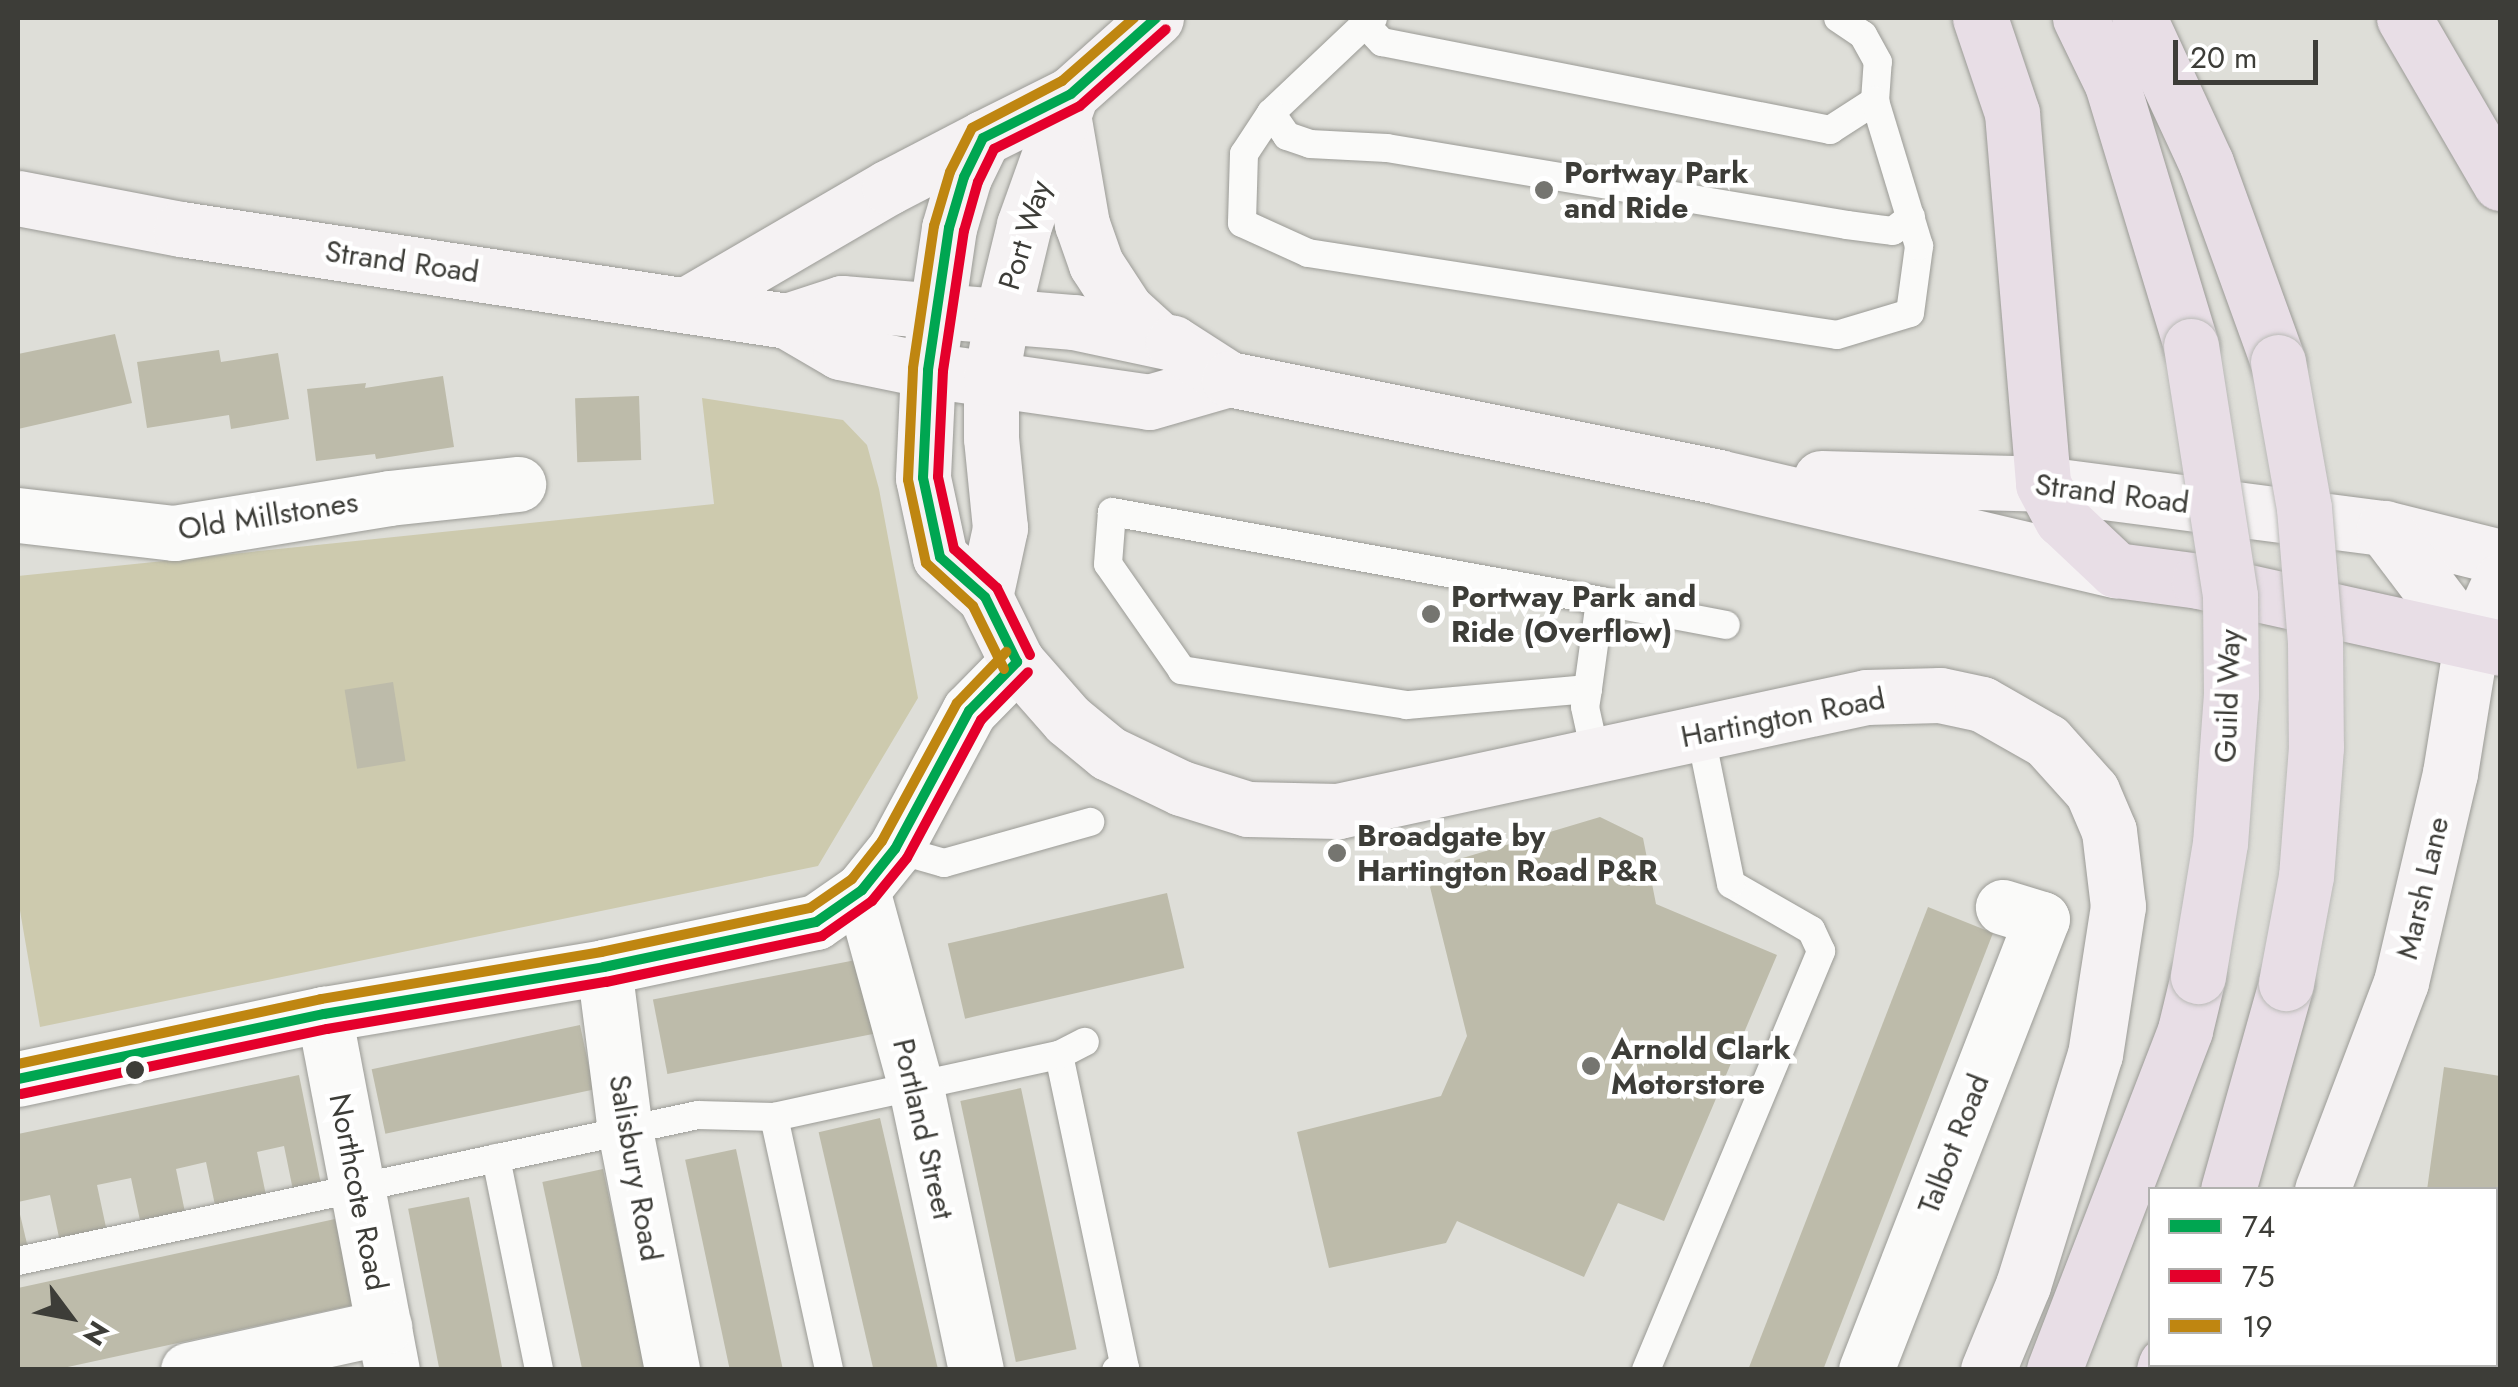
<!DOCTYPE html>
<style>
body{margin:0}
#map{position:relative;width:2518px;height:1387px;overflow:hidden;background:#deded8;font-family:Jost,sans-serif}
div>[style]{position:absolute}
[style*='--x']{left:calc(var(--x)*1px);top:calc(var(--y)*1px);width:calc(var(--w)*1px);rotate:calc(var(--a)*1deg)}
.green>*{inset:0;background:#cdcaae}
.building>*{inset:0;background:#bdbbaa;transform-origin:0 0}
.roads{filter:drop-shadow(0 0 2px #9b9b96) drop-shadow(0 0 2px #9b9b96)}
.lane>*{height:28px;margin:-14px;padding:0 14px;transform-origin:14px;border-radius:14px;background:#fafaf9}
.street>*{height:55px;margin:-27.5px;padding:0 27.5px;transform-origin:27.5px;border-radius:27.5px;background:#fafaf9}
.secondary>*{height:55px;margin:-27.5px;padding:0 27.5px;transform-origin:27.5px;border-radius:27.5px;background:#f5f2f3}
.highway>*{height:55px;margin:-27.5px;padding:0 27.5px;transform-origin:27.5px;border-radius:27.5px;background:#e8dee6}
.bridges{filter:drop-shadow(0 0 2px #babab7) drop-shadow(0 0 2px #babab7)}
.highway-bridge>*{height:55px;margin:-27.5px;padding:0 27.5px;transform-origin:27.5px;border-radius:27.5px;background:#e8dee6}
.bus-1>*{height:10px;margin:-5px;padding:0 5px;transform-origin:5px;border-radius:5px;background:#00a651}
.bus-2>*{height:10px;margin:-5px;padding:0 5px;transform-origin:5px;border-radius:5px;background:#e4002b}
.bus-3>*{height:10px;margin:-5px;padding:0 5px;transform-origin:5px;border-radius:5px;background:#bf8611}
.dots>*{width:28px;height:28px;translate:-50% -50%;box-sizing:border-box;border:5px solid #fff;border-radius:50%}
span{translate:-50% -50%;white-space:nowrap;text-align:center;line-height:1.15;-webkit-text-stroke:9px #fff;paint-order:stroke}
.poi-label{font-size:30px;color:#3d3d38;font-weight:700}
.left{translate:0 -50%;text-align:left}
.street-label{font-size:30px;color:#3d3d38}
.frame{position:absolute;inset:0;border:20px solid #3d3d38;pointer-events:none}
.legend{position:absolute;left:2148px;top:1187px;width:350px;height:180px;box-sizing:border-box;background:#fff;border:2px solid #b1b1af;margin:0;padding:12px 18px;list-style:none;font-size:30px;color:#3d3d38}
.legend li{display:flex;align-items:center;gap:20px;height:50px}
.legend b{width:50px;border:2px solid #b1b1af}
.north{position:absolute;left:20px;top:1267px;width:100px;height:100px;-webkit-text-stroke:8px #fff;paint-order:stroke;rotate:122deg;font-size:28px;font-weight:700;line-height:40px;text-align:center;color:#3d3d38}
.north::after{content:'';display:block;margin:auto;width:35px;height:45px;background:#3d3d38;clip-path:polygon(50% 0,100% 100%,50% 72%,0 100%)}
.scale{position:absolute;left:2173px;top:40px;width:145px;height:45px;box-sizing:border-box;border:5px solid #3d3d38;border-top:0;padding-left:12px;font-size:30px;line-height:35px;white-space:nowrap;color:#3d3d38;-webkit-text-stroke:8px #fff;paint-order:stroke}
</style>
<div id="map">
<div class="green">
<div style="clip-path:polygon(702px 398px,843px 420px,867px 445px,879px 489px,918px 698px,818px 866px,40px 1027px,18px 899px,18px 576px,714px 504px)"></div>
</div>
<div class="building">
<div style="clip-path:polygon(115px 334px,132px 403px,18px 429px,18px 354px)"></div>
<div style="clip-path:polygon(219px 350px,221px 362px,278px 353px,289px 419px,231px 429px,229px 415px,147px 428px,137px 362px)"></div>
<div style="clip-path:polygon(443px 376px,454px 447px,376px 459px,375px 454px,316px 461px,307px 389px,366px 383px,365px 388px)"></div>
<div style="left:639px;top:396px;width:64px;height:64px;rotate:88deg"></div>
<div style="left:393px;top:682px;width:80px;height:49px;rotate:81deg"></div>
<div style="clip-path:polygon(1600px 817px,1643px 838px,1656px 904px,1777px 955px,1664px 1221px,1618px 1203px,1584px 1277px,1457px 1221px,1446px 1243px,1329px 1268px,1297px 1132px,1441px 1096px,1467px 1036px,1430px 887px,1456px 860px)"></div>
<div style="left:1167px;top:893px;width:77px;height:225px;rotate:77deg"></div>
<div style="clip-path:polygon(1928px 907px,1993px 933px,1979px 969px,1823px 1370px,1748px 1370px)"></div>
<div style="left:861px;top:959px;width:76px;height:212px;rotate:79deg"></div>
<div style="left:580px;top:1025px;width:66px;height:213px;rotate:78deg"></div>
<div style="clip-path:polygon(2444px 1067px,2500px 1076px,2500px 1262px,2496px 1261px,2496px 1190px,2427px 1190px)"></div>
<div style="clip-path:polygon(299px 1075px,322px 1189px,294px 1195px,284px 1146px,257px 1152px,267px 1200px,216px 1210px,206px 1162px,176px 1169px,186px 1217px,141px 1225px,131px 1178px,97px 1185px,107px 1232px,60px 1242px,50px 1195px,18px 1202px,18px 1134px)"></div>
<div style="left:1021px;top:1088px;width:267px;height:62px;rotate:78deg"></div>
<div style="left:880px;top:1118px;width:258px;height:63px;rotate:77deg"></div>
<div style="left:736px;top:1149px;width:226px;height:52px;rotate:78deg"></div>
<div style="left:603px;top:1169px;width:205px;height:62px;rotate:78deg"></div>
<div style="left:469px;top:1197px;width:177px;height:62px;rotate:79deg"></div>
<div style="clip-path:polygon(18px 1206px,28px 1248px,18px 1250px)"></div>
<div style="clip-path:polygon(335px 1219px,353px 1305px,54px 1370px,18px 1370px,18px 1288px)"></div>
<div style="clip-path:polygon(2395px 1364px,2451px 1364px,2463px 1369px,2393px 1370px)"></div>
</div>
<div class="roads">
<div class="lane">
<div style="--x:1373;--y:18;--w:10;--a:143"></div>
<div style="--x:1365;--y:24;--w:25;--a:47"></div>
<div style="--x:1382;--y:42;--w:457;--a:11.1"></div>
<div style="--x:1830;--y:130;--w:54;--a:-32.8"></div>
<div style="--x:1875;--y:101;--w:39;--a:-86"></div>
<div style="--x:1878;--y:62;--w:31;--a:-119"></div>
<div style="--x:1863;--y:35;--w:30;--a:-146"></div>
<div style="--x:1365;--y:24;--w:129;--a:136.6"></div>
<div style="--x:1271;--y:113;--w:49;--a:123.4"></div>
<div style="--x:1244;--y:154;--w:69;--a:91.7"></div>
<div style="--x:1242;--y:223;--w:72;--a:24.4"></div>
<div style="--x:1308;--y:253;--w:535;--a:8.81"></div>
<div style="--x:1837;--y:335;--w:76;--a:-16.8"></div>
<div style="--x:1910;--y:313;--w:68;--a:-82.3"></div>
<div style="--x:1919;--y:246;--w:152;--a:-106.9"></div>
<div style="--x:1271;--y:113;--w:28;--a:55"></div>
<div style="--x:1287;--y:136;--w:24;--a:19"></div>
<div style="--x:1310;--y:144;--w:77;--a:3"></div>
<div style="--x:1387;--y:148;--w:466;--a:9.5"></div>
<div style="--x:1847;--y:225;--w:46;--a:7.4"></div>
<div style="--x:1893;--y:231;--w:23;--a:-38"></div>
<div style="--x:1600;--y:601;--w:128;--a:10.8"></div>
<div style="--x:1588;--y:689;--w:182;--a:174.9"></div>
<div style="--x:1407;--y:705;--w:228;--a:-171.2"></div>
<div style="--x:1182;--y:670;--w:129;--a:-124.9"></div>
<div style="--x:1108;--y:564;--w:52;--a:-85.6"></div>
<div style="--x:1112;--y:512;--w:496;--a:10.3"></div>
<div style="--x:1600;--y:601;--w:89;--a:97.8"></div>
<div style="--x:1588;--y:689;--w:18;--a:99"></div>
<div style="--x:1585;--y:707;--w:51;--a:77.6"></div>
<div style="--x:895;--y:849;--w:51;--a:15.9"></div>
<div style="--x:944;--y:863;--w:152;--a:-15.7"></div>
<div style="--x:1059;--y:1055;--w:320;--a:78.1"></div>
<div style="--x:1125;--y:1368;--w:9;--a:167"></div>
<div style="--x:774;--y:1117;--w:259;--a:77.7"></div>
<div style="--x:496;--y:1158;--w:216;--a:78.5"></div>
<div style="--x:18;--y:1261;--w:695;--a:-12.12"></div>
<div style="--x:698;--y:1115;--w:76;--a:1.5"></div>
<div style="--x:774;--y:1117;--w:292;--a:-12.3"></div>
<div style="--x:1059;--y:1055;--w:29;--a:-27"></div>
<div style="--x:1646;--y:1370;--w:454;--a:-67.3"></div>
<div style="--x:1821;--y:951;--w:23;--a:-115"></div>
<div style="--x:1811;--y:930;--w:92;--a:-150.1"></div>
<div style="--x:1731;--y:884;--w:155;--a:-101.5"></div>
</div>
<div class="street">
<div style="--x:18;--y:515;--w:157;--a:6.6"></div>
<div style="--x:174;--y:533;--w:218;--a:-9.2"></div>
<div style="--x:389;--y:498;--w:130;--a:-6.2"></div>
<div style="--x:862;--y:890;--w:205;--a:74.7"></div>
<div style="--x:916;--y:1088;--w:288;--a:78"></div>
<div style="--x:604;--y:967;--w:164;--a:82.7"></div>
<div style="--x:625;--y:1130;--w:245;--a:78.9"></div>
<div style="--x:324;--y:1014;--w:362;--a:79.2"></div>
<div style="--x:18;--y:1079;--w:313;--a:-12"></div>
<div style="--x:324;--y:1014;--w:284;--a:-9.5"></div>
<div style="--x:604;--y:967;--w:217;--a:-12"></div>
<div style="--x:816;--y:922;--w:56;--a:-34.8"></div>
<div style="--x:862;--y:890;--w:53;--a:-51.2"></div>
<div style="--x:895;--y:849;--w:157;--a:-61.8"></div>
<div style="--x:969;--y:711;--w:69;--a:-45.6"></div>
<div style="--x:188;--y:1370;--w:201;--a:-12.4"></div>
<div style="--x:1866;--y:1370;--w:484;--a:-68.7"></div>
<div style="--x:2042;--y:919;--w:41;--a:-162.9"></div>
</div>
<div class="secondary">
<div style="--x:1156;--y:18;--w:114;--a:138.2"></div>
<div style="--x:1071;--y:94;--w:98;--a:153.4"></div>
<div style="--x:983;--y:138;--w:43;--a:116"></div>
<div style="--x:964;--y:177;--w:53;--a:106.4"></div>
<div style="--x:949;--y:228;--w:144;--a:98.4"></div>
<div style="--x:928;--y:370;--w:108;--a:92.7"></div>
<div style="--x:923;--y:478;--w:81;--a:77.9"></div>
<div style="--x:940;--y:557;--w:60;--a:41.6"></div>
<div style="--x:985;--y:597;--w:72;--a:63.8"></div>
<div style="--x:1017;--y:662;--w:77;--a:48.7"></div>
<div style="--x:1068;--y:720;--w:52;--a:39.5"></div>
<div style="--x:1108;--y:753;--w:81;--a:25.6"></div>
<div style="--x:1181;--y:788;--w:70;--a:17.4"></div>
<div style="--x:1248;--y:809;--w:90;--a:1.3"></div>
<div style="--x:1338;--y:811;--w:540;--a:-12.18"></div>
<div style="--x:1866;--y:697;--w:74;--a:-1.5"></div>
<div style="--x:1940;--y:695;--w:43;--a:12.1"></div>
<div style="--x:1982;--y:704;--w:75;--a:29.6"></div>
<div style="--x:2047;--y:741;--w:67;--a:48"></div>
<div style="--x:2092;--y:791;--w:43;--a:67"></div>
<div style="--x:2109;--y:831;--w:76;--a:83.2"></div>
<div style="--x:2118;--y:906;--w:150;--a:98.8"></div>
<div style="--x:2095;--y:1054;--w:242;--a:107.3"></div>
<div style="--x:2023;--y:1285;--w:92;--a:112.4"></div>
<div style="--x:1064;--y:120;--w:106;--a:80.2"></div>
<div style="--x:1082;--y:224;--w:42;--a:70.7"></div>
<div style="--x:1096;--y:264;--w:55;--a:56.9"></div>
<div style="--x:1126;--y:310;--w:42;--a:42.1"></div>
<div style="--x:18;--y:198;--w:166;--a:10.8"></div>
<div style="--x:181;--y:229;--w:613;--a:8.63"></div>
<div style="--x:787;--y:321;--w:61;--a:30.3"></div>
<div style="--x:840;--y:352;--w:90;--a:11.6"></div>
<div style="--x:928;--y:370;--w:223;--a:8.2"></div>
<div style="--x:1149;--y:402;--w:83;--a:-16"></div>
<div style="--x:686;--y:305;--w:235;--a:-30.2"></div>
<div style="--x:889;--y:187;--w:106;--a:-27.5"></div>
<div style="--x:787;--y:321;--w:58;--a:-18.1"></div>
<div style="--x:842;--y:303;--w:233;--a:4.7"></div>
<div style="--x:1074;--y:322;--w:101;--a:12"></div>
<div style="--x:1173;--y:343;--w:67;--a:32.7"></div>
<div style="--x:1229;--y:379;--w:499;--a:11.3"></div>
<div style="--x:1718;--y:477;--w:409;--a:13.2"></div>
<div style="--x:1821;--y:478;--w:222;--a:1.5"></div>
<div style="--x:2043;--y:484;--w:344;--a:7.4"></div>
<div style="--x:2384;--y:528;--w:120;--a:14"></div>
<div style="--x:2384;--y:528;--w:144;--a:52.9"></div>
<div style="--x:985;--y:597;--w:71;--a:-77.7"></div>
<div style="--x:1000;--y:528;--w:90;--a:-95.7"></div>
<div style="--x:991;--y:438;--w:60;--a:-90"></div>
<div style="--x:991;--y:378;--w:63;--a:-79.9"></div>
<div style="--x:1002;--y:316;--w:94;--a:-76.4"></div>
<div style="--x:1024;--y:225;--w:139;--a:-70.3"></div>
<div style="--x:2322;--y:1190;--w:222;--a:-69.2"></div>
<div style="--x:2401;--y:982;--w:215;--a:-76.8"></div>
<div style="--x:2450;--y:773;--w:132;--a:-80.8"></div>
<div style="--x:2471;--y:643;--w:68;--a:-64.9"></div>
<div style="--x:2257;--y:1370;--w:6;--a:-72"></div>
</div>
<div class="highway">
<div style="--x:1980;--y:18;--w:100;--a:71.4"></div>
<div style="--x:2012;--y:113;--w:372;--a:85.2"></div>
<div style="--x:2043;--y:484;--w:40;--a:62"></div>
<div style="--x:2062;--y:519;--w:74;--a:43.4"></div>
<div style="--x:2116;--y:570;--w:84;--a:7.5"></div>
<div style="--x:2199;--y:581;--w:308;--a:12.5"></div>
<div style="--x:2080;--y:18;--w:73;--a:64.1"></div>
<div style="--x:2112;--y:84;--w:274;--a:73.2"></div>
<div style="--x:2139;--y:18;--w:160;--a:65.2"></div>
<div style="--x:2206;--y:163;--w:212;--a:70.1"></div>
<div style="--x:2404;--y:18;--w:191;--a:59.8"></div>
<div style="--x:2228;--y:1190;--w:215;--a:-74.3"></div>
<div style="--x:2054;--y:1370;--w:364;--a:-68.9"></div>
<div style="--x:2185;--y:1030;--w:56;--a:-76.5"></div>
<div style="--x:2164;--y:1370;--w:6;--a:-72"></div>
</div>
</div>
<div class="bridges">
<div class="highway-bridge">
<div style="--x:2191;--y:346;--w:253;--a:81.1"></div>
<div style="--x:2230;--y:596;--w:98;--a:89.4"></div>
<div style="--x:2231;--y:694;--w:149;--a:94.2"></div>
<div style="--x:2220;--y:843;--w:135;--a:99.4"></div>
<div style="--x:2278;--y:362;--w:148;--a:79.9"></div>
<div style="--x:2304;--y:508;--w:134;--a:85.3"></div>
<div style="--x:2315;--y:642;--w:105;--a:89.5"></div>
<div style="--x:2316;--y:747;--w:129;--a:94.4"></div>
<div style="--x:2306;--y:876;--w:109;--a:100.6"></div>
</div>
</div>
<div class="bus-1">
<div style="--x:1017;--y:662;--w:72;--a:-116.2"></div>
<div style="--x:985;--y:597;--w:60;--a:-138.4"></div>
<div style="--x:940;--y:557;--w:81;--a:-102.1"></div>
<div style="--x:923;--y:478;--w:108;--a:-87.3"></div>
<div style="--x:928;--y:370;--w:144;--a:-81.6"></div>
<div style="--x:949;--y:228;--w:53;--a:-73.6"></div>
<div style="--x:964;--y:177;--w:43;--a:-64"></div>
<div style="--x:983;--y:138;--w:98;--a:-26.6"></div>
<div style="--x:1071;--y:94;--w:114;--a:-41.8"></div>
<div style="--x:18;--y:1079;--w:313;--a:-12"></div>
<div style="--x:324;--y:1014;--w:284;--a:-9.5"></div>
<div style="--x:604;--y:967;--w:217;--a:-12"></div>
<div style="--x:816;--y:922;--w:56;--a:-34.8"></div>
<div style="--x:862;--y:890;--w:53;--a:-51.2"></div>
<div style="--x:895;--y:849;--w:157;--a:-61.8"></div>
<div style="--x:969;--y:711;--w:69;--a:-45.6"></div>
</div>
<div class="bus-2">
<div style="--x:1030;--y:655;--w:75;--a:-116.2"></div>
<div style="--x:997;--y:588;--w:58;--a:-137.8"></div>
<div style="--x:954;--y:549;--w:74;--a:-102.5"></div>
<div style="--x:938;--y:477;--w:106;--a:-87.3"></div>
<div style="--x:943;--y:371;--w:142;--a:-81.5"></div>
<div style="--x:964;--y:231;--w:51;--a:-74.1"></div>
<div style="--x:978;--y:182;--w:37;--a:-64"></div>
<div style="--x:994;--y:149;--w:96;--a:-26.6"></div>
<div style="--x:1080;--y:106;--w:115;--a:-41.8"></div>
<div style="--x:21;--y:1094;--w:313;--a:-12"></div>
<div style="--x:327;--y:1029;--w:283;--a:-9.6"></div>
<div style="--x:606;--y:982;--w:221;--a:-12"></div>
<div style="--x:822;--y:936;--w:61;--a:-35"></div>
<div style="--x:872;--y:901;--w:55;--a:-50.9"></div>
<div style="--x:907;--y:858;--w:157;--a:-61.8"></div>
<div style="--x:981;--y:720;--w:67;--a:-45.6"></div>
</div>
<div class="bus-3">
<div style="--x:1004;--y:669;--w:70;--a:-116.2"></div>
<div style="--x:973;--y:606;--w:64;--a:-137.5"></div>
<div style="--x:926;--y:563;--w:85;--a:-102.2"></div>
<div style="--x:908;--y:480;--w:112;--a:-87.4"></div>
<div style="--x:913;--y:368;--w:144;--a:-81.6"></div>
<div style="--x:934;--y:226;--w:56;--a:-73.5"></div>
<div style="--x:950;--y:172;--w:49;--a:-63.4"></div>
<div style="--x:972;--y:128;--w:102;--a:-27.6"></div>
<div style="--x:1062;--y:81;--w:96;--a:-41.2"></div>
<div style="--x:18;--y:1064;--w:310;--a:-12.1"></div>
<div style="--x:321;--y:999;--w:284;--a:-9.5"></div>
<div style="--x:601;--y:952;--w:214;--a:-11.9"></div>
<div style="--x:810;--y:908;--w:51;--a:-34.6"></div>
<div style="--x:852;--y:879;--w:48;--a:-51.7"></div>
<div style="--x:882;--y:841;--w:157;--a:-61.5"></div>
<div style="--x:957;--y:703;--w:71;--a:-46.1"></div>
</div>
<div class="dots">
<div style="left:1544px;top:190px;background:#757570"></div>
<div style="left:1431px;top:614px;background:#757570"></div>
<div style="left:1337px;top:853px;background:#757570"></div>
<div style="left:1591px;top:1066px;background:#757570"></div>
<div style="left:135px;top:1070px;background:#3d3d38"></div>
</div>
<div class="poi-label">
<span class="left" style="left:1564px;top:190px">Portway Park<br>and Ride</span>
<span class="left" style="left:1451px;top:614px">Portway Park and<br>Ride (Overflow)</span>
<span class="left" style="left:1357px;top:853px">Broadgate by<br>Hartington Road P&amp;R</span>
<span class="left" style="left:1611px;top:1066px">Arnold Clark<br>Motorstore</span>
</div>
<div class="street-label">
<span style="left:1025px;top:235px;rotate:-73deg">Port Way</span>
<span style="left:402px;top:262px;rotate:8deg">Strand Road</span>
<span style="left:2112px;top:494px;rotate:7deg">Strand Road</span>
<span style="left:268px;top:516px;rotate:-9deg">Old Millstones</span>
<span style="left:2228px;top:696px;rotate:-88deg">Guild Way</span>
<span style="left:1783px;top:718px;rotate:-11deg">Hartington Road</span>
<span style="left:2423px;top:888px;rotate:-77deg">Marsh Lane</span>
<span style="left:923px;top:1129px;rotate:77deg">Portland Street</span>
<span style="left:1954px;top:1144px;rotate:-69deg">Talbot Road</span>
<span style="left:635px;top:1168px;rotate:80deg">Salisbury Road</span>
<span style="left:358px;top:1192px;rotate:79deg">Northcote Road</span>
</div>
<div class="frame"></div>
<ul class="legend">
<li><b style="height:12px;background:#00a651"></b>74</li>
<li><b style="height:12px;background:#e4002b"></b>75</li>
<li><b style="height:12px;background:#bf8611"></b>19</li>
</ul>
<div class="north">N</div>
<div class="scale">20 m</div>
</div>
